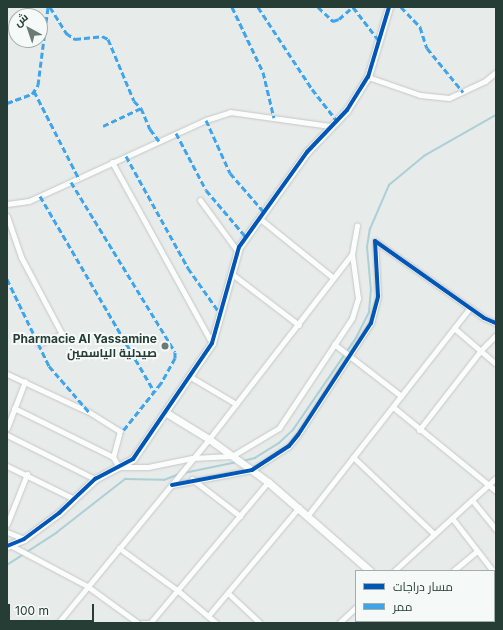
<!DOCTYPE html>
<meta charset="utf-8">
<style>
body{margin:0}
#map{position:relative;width:503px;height:630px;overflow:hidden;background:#e7ebe9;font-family:Inter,Cairo,sans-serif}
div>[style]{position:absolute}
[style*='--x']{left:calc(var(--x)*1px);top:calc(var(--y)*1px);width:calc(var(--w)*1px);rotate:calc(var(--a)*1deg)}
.stream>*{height:1.5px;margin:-0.75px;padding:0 0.75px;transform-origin:0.75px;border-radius:0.75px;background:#acd0d5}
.roads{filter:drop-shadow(0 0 1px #c4c8c6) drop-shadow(0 0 1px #c4c8c6)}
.street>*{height:5px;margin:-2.5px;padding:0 2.5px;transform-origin:2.5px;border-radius:2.5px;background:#fbfcfc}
.secondary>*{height:7px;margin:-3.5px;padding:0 3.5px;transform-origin:3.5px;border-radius:3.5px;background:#fbfcfc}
.quiet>*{height:3px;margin-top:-1.5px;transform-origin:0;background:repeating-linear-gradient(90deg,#3ea4eb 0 6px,transparent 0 9px)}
.cycleway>*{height:4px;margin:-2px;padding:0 2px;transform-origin:2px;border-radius:2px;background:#0057b8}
.dots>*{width:11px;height:11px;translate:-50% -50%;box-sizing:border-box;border:2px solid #f5f9f7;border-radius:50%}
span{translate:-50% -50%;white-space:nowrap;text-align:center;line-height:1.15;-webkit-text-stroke:4px #f5f9f7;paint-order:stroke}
.poi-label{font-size:12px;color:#263d36;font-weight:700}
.right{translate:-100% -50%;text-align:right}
.frame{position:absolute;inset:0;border:8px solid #263d36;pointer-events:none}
.legend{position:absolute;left:355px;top:570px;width:140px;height:52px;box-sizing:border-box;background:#f5f9f7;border:1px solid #a2aeaa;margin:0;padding:5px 7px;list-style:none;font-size:12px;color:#263d36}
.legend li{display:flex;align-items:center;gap:8px;height:20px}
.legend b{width:20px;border:1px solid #a2aeaa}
.north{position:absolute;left:8px;top:8px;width:40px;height:40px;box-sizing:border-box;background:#f5f9f7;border:1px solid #a2aeaa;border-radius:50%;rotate:320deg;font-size:11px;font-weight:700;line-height:16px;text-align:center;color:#263d36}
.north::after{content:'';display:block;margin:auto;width:14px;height:18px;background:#6a7a75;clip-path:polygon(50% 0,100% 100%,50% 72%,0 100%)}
.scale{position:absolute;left:8px;top:604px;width:86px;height:18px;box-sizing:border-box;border:2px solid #263d36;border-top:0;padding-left:5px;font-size:12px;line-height:14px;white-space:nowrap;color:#263d36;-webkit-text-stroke:3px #f5f9f7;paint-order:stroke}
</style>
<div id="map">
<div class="stream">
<div style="--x:243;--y:461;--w:12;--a:-14"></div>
<div style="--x:255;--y:458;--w:28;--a:-32"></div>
<div style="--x:279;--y:443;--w:19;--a:-43"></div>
<div style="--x:293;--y:430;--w:112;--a:-55.6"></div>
<div style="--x:356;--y:338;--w:29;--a:-63"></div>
<div style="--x:369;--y:312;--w:21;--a:-85"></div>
<div style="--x:371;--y:291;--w:44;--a:-95.2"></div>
<div style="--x:367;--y:247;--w:18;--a:-81"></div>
<div style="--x:370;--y:229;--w:48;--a:-66.6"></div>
<div style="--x:389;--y:185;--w:45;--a:-39.6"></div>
<div style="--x:424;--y:156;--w:83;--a:-29.7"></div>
<div style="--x:184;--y:473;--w:54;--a:-11.7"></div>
<div style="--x:27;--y:552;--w:35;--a:-33"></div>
<div style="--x:56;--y:533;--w:88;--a:-38"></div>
<div style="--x:125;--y:479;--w:39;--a:1"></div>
<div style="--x:164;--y:480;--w:14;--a:-21"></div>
<div style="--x:7;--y:565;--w:20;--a:-33"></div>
</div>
<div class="roads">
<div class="street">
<div style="--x:368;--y:77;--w:55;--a:19.1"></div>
<div style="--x:420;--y:95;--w:29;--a:6"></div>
<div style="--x:449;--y:98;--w:40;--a:-25"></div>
<div style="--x:485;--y:81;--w:14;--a:-39"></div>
<div style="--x:112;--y:162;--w:207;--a:61.1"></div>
<div style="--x:200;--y:200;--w:64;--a:53.8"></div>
<div style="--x:7;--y:204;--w:22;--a:-8"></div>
<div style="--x:29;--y:201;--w:195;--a:-24.6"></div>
<div style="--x:206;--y:120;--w:25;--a:-18"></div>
<div style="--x:230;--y:112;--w:101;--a:8"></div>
<div style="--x:7;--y:216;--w:43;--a:71.1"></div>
<div style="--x:21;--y:257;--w:87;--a:62"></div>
<div style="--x:62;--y:334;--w:26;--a:157"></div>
<div style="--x:259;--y:218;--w:94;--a:38.9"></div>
<div style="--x:232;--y:274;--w:84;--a:37.3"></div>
<div style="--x:454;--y:328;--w:55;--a:40.6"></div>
<div style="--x:334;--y:344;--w:85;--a:37.8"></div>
<div style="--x:7;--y:374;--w:90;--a:24.9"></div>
<div style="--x:89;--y:412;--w:36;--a:32"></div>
<div style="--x:120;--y:431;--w:27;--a:105"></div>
<div style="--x:113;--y:457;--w:12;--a:59"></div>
<div style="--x:119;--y:467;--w:29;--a:0"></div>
<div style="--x:148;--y:467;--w:45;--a:-11.6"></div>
<div style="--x:192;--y:458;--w:40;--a:-2.9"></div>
<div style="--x:232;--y:456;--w:55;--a:-30.8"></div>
<div style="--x:279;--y:428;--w:132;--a:-56.4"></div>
<div style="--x:352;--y:318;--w:21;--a:-73"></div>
<div style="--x:358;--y:298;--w:44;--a:-97.8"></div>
<div style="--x:352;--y:254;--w:29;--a:-80"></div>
<div style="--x:189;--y:376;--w:55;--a:30.8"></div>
<div style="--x:393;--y:407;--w:133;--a:39.2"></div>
<div style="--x:14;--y:408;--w:110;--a:26.3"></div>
<div style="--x:7;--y:428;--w:50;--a:-69"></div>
<div style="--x:419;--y:430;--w:101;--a:-52.2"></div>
<div style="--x:481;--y:350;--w:21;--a:-45"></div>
<div style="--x:7;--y:435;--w:98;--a:26.6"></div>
<div style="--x:353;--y:457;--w:112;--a:43.5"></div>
<div style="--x:7;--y:466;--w:75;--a:26.2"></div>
<div style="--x:192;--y:479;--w:61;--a:37.6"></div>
<div style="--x:172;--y:485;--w:81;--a:-10.6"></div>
<div style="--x:252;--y:470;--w:44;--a:-33"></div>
<div style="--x:289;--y:446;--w:14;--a:-51"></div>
<div style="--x:298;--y:435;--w:134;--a:-56.9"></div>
<div style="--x:371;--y:323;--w:28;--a:-75"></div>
<div style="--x:378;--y:296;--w:55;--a:-93.1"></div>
<div style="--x:375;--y:241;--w:133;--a:35.2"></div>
<div style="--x:484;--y:318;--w:13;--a:23"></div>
<div style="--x:472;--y:500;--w:38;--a:51"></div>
<div style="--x:308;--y:515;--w:263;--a:-52"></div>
<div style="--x:452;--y:518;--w:67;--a:52.3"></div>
<div style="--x:7;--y:524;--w:54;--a:-68.2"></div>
<div style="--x:7;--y:532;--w:18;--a:22"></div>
<div style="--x:10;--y:545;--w:87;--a:28"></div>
<div style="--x:87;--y:586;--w:63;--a:36"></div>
<div style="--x:119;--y:548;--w:72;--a:35.9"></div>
<div style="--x:177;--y:590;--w:51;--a:40.2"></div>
<div style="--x:394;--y:571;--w:138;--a:-42.4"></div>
<div style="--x:453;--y:571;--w:31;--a:-40"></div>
<div style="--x:228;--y:593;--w:44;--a:43.2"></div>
<div style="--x:208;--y:616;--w:142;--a:-50.1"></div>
<div style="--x:378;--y:621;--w:2;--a:63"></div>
<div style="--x:58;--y:623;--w:238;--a:-50.6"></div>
<div style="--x:209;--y:439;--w:234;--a:-52.3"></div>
<div style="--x:142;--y:623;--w:8;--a:0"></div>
<div style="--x:150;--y:623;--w:184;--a:-50.1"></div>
<div style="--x:339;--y:623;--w:23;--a:-43"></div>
<div style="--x:462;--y:623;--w:4;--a:-34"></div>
</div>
<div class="secondary">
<div style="--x:165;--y:412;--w:52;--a:31.5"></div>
<div style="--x:209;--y:439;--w:73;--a:36.1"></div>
<div style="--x:268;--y:482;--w:135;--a:41.1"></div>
<div style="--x:7;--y:546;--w:18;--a:-22"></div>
<div style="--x:24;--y:539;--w:44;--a:-36.6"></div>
<div style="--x:59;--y:513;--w:50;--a:-43.4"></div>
<div style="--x:95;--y:479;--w:43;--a:-27.8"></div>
<div style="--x:133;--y:459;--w:140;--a:-55.7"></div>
<div style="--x:212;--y:343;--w:100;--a:-74.3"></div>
<div style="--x:239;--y:247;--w:117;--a:-54.4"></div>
<div style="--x:307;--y:152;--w:58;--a:-46.4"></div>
<div style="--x:347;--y:110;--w:39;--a:-58"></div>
<div style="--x:368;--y:77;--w:73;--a:-73.3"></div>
<div style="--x:416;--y:621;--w:3;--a:45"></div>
</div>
</div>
<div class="quiet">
<div style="--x:50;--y:7;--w:31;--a:58"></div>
<div style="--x:66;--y:33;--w:11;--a:34"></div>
<div style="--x:75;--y:39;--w:27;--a:-6"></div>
<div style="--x:102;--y:36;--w:7;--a:27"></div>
<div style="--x:108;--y:39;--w:67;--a:67.2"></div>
<div style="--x:134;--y:101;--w:10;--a:45"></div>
<div style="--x:141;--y:108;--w:23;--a:67"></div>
<div style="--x:150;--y:129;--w:15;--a:53"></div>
<div style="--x:232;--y:7;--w:72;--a:64.5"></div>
<div style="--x:263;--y:72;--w:47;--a:76.6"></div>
<div style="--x:258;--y:7;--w:98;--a:56.6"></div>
<div style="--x:312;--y:89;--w:39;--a:52"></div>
<div style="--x:318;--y:7;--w:21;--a:43"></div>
<div style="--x:333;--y:21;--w:6;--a:-18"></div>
<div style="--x:339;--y:19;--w:18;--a:-41"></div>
<div style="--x:353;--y:7;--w:44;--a:52.4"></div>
<div style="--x:401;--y:7;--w:28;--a:46"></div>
<div style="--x:420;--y:27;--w:22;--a:72"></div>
<div style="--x:427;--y:48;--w:57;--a:50.7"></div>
<div style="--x:34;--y:91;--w:99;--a:62.9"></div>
<div style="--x:7;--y:103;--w:27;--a:-20"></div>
<div style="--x:32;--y:94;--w:11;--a:-56"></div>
<div style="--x:38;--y:85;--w:79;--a:-82.7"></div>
<div style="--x:206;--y:120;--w:58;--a:65.6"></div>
<div style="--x:230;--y:173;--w:52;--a:48.9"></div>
<div style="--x:103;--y:126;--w:42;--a:-25.3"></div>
<div style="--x:176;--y:133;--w:64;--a:62.2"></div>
<div style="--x:206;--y:190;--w:62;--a:49.6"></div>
<div style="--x:126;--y:156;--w:128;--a:61"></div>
<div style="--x:188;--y:268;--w:57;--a:54.9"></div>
<div style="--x:71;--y:182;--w:199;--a:58.5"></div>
<div style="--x:175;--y:352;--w:6;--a:90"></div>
<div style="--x:175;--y:358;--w:29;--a:119"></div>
<div style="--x:161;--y:383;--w:63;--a:128.5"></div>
<div style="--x:40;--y:196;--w:226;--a:59.7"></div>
<div style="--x:7;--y:279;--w:97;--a:64.2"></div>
<div style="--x:49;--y:366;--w:61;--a:49"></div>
</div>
<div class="cycleway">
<div style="--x:172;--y:485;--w:81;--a:-10.6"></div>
<div style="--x:252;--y:470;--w:44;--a:-33"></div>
<div style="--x:289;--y:446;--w:14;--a:-51"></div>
<div style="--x:298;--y:435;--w:134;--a:-56.9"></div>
<div style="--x:371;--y:323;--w:28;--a:-75"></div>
<div style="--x:378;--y:296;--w:55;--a:-93.1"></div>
<div style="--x:375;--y:241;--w:133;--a:35.2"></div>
<div style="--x:484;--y:318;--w:13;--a:23"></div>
<div style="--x:7;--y:546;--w:18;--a:-22"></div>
<div style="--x:24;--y:539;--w:44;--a:-36.6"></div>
<div style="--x:59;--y:513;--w:50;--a:-43.4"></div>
<div style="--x:95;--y:479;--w:43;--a:-27.8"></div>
<div style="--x:133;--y:459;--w:140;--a:-55.7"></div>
<div style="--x:212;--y:343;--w:100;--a:-74.3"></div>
<div style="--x:239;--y:247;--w:117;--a:-54.4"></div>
<div style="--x:307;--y:152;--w:58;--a:-46.4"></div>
<div style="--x:347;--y:110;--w:39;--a:-58"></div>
<div style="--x:368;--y:77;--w:73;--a:-73.3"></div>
</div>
<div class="dots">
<div style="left:165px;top:346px;background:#6a7a75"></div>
</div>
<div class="poi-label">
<span class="right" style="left:157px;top:346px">Pharmacie Al Yassamine<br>صيدلية الياسمين</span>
</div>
<div class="frame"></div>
<ul class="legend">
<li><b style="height:5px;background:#0057b8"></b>مسار دراجات</li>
<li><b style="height:5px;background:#3ea4eb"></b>ممر</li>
</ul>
<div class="north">ش</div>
<div class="scale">100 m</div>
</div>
